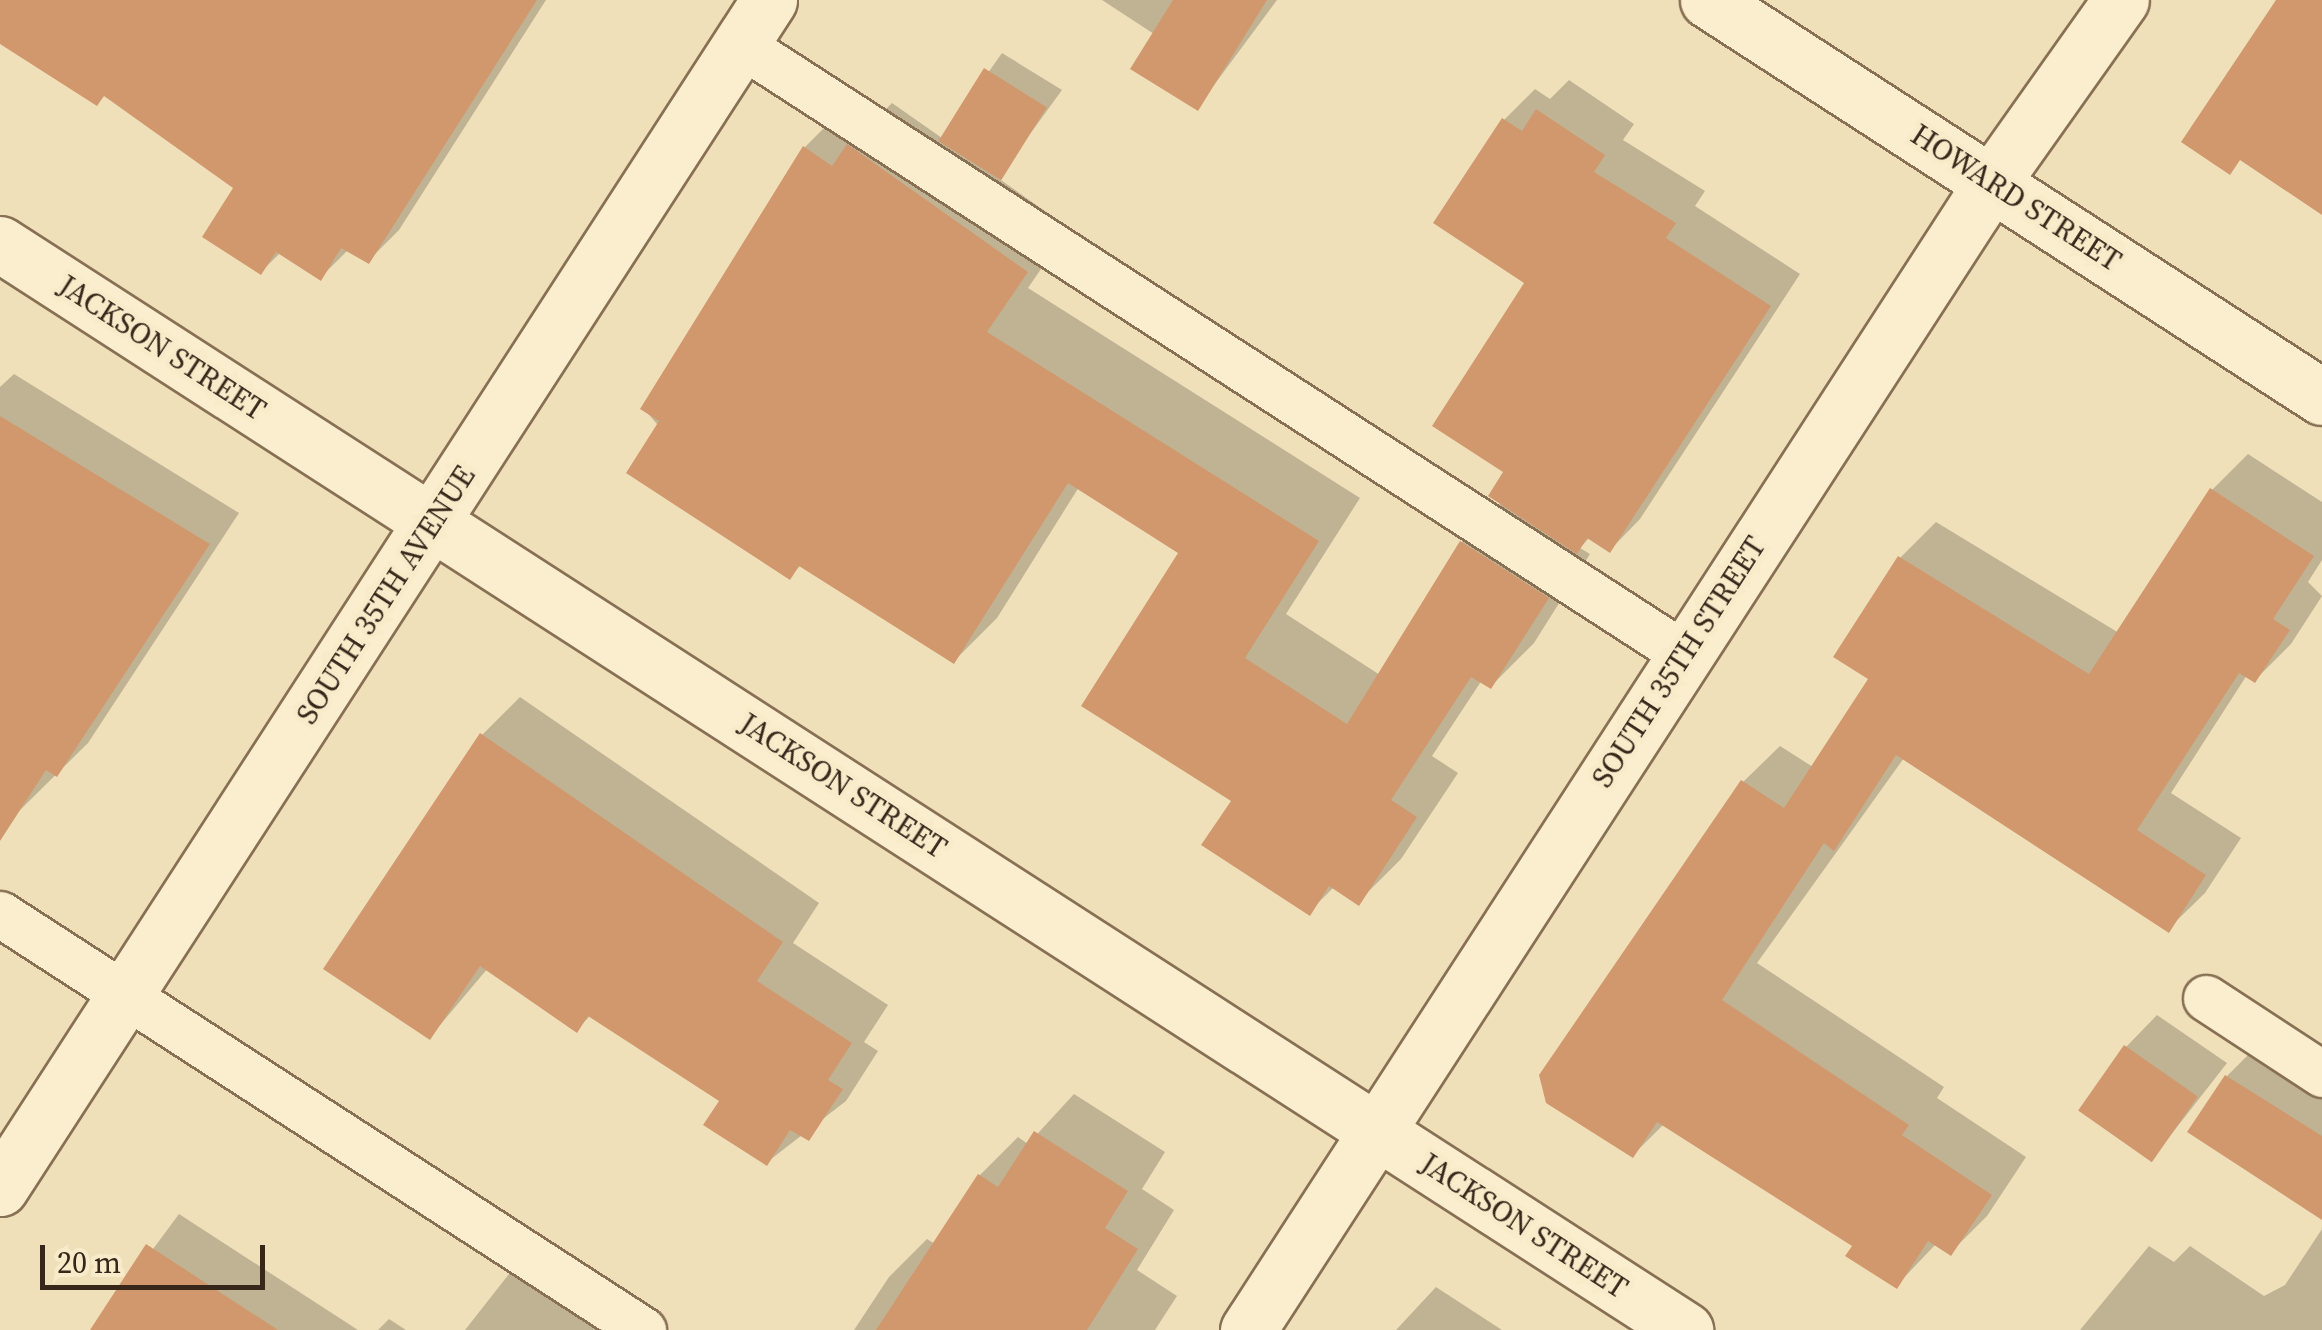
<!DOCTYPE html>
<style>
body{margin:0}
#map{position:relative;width:2322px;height:1330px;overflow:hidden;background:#f0e0ba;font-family:"Source Serif 4",serif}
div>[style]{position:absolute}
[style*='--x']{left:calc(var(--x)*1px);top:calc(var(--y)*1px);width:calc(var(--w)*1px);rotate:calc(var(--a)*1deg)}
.shadow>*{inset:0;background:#0003}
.building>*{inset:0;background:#d1986e;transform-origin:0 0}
.roads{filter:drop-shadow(2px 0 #887054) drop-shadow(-2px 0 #887054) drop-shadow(0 2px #887054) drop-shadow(0 -2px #887054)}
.service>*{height:45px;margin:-22.5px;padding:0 22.5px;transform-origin:22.5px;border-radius:22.5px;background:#fbeece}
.minor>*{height:55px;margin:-27.5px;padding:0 27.5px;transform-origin:27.5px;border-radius:27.5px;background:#fbeece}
span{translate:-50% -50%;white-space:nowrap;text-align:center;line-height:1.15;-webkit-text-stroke:9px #f7ebca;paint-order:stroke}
.street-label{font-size:30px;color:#36271a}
.scale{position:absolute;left:40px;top:1245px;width:225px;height:45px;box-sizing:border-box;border:5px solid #36271a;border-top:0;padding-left:12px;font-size:30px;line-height:35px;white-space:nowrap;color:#36271a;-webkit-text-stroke:8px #f7ebca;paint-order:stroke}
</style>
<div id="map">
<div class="shadow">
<div style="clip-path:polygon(10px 0,546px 0,399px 230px,368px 261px,349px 249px,320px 278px,281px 252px,261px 272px,236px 188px,105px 94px,0 41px)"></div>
<div style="clip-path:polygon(1102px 0,1277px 0,1197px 108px,1154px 34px)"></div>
<div style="clip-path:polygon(1002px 53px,1062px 90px,998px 178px,1069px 228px,1028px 288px,1360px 498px,1286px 614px,1380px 675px,1462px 542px,1502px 502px,1528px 283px,1504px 120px,1535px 89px,1550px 99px,1569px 80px,1634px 124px,1623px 140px,1705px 191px,1695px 206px,1800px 274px,1640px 519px,1610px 550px,1590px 537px,1580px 548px,1590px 554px,1534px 643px,1491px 686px,1482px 680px,1432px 756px,1458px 773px,1401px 859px,1358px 902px,1334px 887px,1309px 912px,1235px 800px,1182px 552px,1079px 487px,997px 618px,954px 661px,802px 564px,790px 576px,643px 408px,805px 147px,848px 104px,873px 122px,892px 103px,942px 138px)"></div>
<div style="clip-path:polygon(14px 374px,239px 513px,88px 743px,14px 816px,0 807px,0 387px)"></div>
<div style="clip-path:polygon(2248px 454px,2322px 502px,2322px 560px,2308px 582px,2322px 596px,2291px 644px,2255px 680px,2247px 675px,2171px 793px,2241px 838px,2205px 893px,2168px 929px,1904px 758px,1757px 963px,1944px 1087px,1937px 1098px,2026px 1157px,1987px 1216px,1950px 1253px,1936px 1244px,1896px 1286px,1856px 1245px,1664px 1124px,1633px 1155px,1743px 782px,1780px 746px,1813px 767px,1871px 678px,1900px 558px,1936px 522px,2119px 633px,2212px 490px)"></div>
<div style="clip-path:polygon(520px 697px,819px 903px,793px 943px,888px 1005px,864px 1042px,878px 1051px,846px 1101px,766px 1163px,722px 1100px,591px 1015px,577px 1029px,488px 968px,430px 1037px,482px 735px)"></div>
<div style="clip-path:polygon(2157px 1015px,2227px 1063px,2152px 1159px,2126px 1047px)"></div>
<div style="clip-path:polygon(2269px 1034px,2322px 1068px,2322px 1217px,2227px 1076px)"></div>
<div style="clip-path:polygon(1074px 1094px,1165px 1152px,1142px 1189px,1174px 1210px,1137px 1270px,1177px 1296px,1155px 1330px,854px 1330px,889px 1277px,927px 1239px,935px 1244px,980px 1175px,1018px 1137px,1028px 1144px)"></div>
<div style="clip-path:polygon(179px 1214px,358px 1330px,93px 1330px)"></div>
<div style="clip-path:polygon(2322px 1229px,2322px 1330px,2080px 1330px,2149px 1246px,2174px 1262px,2190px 1246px,2264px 1296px,2285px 1285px)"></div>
<div style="clip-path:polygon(528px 1250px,651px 1330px,465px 1330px)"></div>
<div style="clip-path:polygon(1436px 1287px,1502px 1330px,1396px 1330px)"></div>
<div style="clip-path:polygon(389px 1319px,406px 1330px,378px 1330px)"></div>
</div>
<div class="building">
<div style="clip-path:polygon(0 0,537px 0,369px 264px,341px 248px,321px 281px,276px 252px,261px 275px,202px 237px,233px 188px,104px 96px,97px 106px,0 44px)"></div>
<div style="clip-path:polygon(1173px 0,1267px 0,1198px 111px,1130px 69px)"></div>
<div style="clip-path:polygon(2276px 0,2322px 0,2322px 215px,2240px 160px,2230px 175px,2181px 142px)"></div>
<div style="left:984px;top:68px;width:74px;height:86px;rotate:32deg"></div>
<div style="clip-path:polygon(1536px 109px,1605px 155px,1594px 172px,1676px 223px,1666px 238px,1771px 306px,1610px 553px,1587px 538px,1577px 554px,1488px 496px,1503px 472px,1432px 426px,1524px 283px,1433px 223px,1502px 118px,1522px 131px)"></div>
<div style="clip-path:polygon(847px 144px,1028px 272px,987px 332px,1319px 541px,1245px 658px,1347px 724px,1460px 541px,1549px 598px,1491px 689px,1471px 677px,1391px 800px,1417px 817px,1359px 906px,1329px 886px,1310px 916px,1201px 845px,1231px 801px,1081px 706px,1178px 553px,1068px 483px,954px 664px,799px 566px,790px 580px,626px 473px,659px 421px,640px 409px,803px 146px,832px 166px)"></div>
<div style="clip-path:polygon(0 416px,210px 544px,57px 777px,46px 770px,0 841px)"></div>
<div style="clip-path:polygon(2210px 488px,2314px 556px,2273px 619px,2290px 630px,2255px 683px,2239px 673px,2137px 830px,2206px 875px,2169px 933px,1896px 755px,1834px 851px,1824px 843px,1722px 1000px,1909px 1125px,1902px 1135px,1992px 1195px,1951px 1256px,1928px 1241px,1897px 1289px,1845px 1256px,1852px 1246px,1657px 1122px,1633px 1158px,1546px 1103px,1539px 1075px,1741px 780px,1784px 808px,1868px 679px,1833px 657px,1898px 556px,2089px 674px)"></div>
<div style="clip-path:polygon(480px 733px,783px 942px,757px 981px,852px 1043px,828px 1080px,843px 1089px,809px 1141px,790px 1130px,767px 1166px,703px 1125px,719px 1101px,588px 1016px,577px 1033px,480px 966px,430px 1040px,323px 969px)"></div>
<div style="left:2124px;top:1045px;width:90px;height:80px;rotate:35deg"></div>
<div style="clip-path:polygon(2225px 1075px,2322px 1136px,2322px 1220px,2187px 1132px)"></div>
<div style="clip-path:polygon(1034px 1131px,1128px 1191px,1105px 1228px,1138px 1249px,1087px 1330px,876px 1330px,978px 1174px,998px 1187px)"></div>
<div style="clip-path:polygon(146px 1244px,278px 1330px,90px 1330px)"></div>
</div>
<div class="roads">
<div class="service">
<div style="--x:740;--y:44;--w:1124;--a:32.87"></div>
<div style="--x:0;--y:914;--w:766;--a:32.9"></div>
<div style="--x:2206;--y:998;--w:139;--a:33.2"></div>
</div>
<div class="minor">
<div style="--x:1708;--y:0;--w:731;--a:32.89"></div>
<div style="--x:0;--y:244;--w:2005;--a:32.8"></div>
<div style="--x:0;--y:1188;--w:1415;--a:-57.08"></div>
<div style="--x:1248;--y:1330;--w:1368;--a:-57.05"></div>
<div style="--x:1992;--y:182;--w:223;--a:-54.7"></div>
</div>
</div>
<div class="street-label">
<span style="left:2016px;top:198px;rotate:33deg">HOWARD STREET</span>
<span style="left:162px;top:348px;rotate:33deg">JACKSON STREET</span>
<span style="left:386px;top:595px;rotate:-57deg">SOUTH 35TH AVENUE</span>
<span style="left:1679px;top:662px;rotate:-57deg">SOUTH 35TH STREET</span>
<span style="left:843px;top:786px;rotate:33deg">JACKSON STREET</span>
<span style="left:1524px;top:1226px;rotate:33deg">JACKSON STREET</span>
</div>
<div class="scale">20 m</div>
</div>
